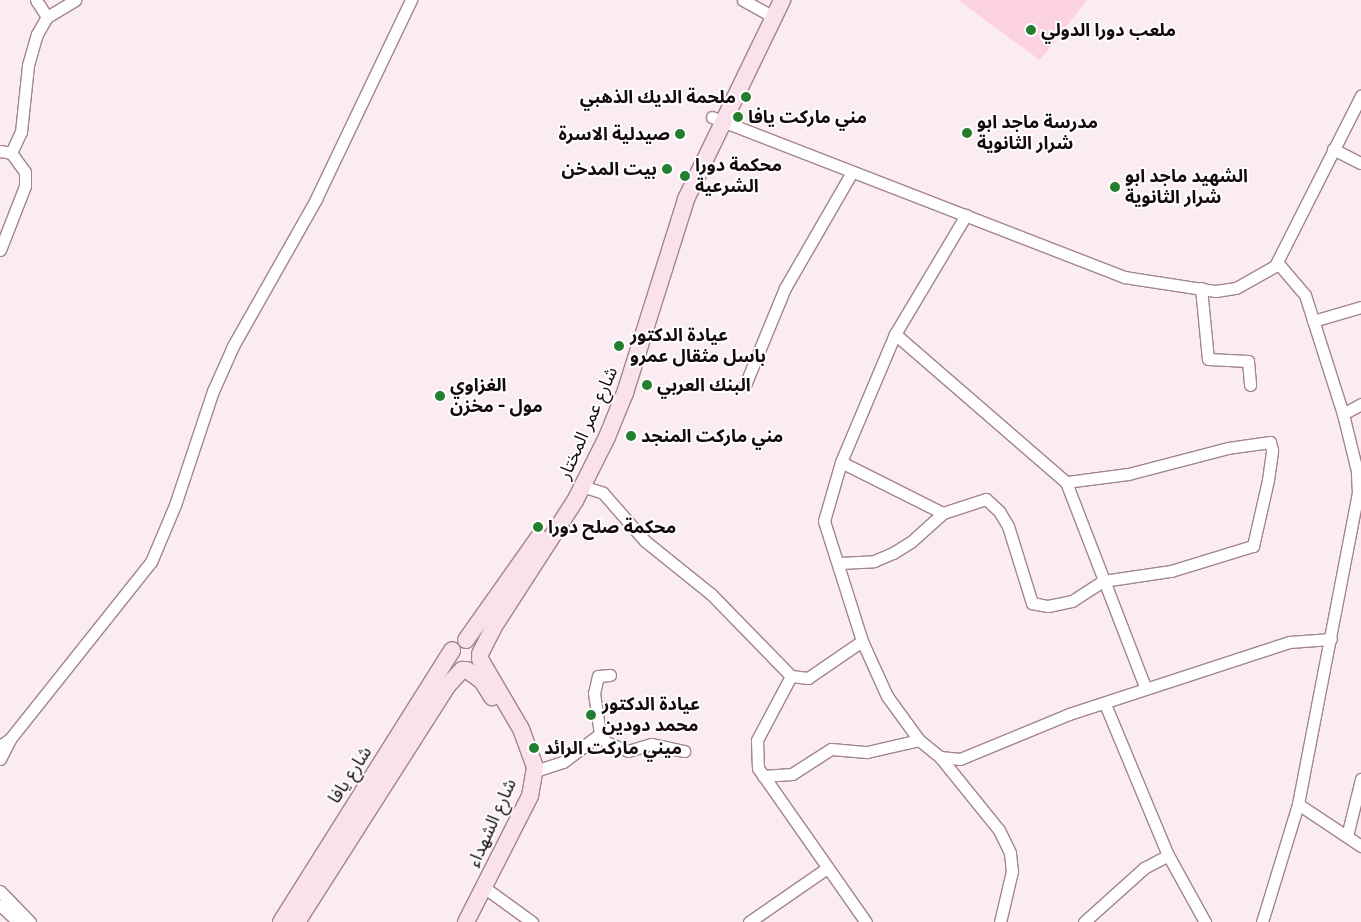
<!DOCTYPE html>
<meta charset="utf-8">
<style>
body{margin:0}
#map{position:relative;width:1361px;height:922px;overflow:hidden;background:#faecf1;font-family:"Fira Sans","Noto Sans Arabic",sans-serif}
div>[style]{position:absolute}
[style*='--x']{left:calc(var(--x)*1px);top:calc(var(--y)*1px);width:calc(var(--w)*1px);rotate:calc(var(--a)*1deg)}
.green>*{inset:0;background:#fcd1e0}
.roads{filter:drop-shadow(1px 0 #a3848f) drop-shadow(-1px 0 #a3848f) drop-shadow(0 1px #a3848f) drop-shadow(0 -1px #a3848f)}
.street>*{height:11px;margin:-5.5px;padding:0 5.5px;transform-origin:5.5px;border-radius:5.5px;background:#fff}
.secondary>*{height:16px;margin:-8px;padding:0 8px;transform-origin:8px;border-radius:8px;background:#f9e2eb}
.dots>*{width:14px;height:14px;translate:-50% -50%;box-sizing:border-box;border:2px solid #fefefe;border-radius:50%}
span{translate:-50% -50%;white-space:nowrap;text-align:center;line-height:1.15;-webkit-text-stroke:4px #fefefe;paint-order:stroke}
.poi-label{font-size:18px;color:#14090d;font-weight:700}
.left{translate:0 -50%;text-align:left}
.right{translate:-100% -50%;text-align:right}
.street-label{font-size:18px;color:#14090d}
</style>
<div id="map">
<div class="green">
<div style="clip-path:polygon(958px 0,1087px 0,1040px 60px)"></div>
</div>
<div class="roads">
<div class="street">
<div style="--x:36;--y:0;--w:20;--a:57"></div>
<div style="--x:743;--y:0;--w:35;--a:29"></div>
<div style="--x:712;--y:117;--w:442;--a:21.2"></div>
<div style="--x:1124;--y:277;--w:93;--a:8.7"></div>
<div style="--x:1216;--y:291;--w:20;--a:-9"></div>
<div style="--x:1236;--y:288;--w:45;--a:-29.4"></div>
<div style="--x:1275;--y:266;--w:191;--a:-63.2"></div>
<div style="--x:1333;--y:149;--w:31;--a:27"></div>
<div style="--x:0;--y:151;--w:11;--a:10"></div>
<div style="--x:11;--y:153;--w:23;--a:-65"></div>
<div style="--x:21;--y:132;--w:67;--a:-84"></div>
<div style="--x:28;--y:65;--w:32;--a:-74"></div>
<div style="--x:37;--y:34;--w:20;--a:-60"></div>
<div style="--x:47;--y:17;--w:33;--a:-31"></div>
<div style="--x:966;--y:215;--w:139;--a:120.8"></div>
<div style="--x:895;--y:334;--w:226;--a:40.9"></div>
<div style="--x:1066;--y:482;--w:220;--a:68.9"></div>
<div style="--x:0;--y:250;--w:69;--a:-68.7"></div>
<div style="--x:25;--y:186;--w:14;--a:-90"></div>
<div style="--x:25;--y:172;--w:24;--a:-126"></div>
<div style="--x:1201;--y:288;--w:71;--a:84.4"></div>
<div style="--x:1208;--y:359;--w:40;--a:2.9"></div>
<div style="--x:1248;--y:361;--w:24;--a:85"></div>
<div style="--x:1313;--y:321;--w:50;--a:-16.3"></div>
<div style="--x:895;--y:334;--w:139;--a:112.9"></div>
<div style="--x:841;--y:462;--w:61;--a:106.1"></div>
<div style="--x:824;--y:521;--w:126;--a:72.4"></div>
<div style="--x:862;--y:641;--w:60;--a:65.6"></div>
<div style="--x:887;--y:696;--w:54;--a:54"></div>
<div style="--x:919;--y:740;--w:27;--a:39"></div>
<div style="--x:940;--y:757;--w:20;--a:6"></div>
<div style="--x:960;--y:759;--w:118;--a:-22.4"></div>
<div style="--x:1069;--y:714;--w:231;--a:-18.1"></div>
<div style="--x:1289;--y:642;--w:42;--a:-4.1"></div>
<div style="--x:745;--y:385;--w:105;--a:-67.6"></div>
<div style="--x:785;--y:288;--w:134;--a:-60"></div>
<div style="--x:1343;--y:414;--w:21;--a:-29"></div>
<div style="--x:841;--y:462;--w:114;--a:26.6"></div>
<div style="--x:582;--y:486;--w:22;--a:18"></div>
<div style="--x:603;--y:493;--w:64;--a:48.8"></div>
<div style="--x:645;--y:541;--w:85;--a:38.8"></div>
<div style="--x:711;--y:594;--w:115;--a:45.7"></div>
<div style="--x:791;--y:676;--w:17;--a:7"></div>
<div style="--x:808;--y:678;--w:65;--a:-34.4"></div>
<div style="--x:840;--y:563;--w:34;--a:-3"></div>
<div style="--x:874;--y:561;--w:21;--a:-23"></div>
<div style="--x:893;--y:553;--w:22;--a:-32"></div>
<div style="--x:912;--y:541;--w:42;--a:-42.1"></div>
<div style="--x:943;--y:513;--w:45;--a:-18"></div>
<div style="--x:986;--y:499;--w:18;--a:43"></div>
<div style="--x:999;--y:511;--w:17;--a:59"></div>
<div style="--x:1008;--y:526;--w:81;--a:72.7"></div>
<div style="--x:1032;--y:603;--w:16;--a:11"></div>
<div style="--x:1048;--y:606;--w:25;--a:-12"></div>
<div style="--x:1072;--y:601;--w:37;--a:-33"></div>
<div style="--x:1103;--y:581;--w:69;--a:-8.4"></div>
<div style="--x:1171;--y:571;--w:86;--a:-17"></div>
<div style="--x:1253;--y:546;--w:68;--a:-77.2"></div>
<div style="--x:1268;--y:480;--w:30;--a:-82"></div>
<div style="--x:1272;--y:450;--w:8;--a:-104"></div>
<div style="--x:1270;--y:442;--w:42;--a:171.9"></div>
<div style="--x:1228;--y:448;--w:103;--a:165.4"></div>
<div style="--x:1128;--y:474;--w:63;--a:172.6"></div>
<div style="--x:610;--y:675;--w:12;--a:175"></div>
<div style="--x:598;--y:676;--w:17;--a:103"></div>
<div style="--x:594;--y:693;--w:41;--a:81.7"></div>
<div style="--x:600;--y:734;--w:10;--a:53"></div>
<div style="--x:606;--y:742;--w:24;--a:22"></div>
<div style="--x:628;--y:751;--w:24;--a:-17"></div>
<div style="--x:651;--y:744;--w:34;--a:12"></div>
<div style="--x:791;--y:676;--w:72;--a:118"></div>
<div style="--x:757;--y:740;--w:28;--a:88"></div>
<div style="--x:758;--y:768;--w:188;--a:55"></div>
<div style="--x:1105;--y:704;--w:164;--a:67.4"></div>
<div style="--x:1168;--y:855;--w:77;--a:61.1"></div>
<div style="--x:0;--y:746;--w:12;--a:-35"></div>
<div style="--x:10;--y:739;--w:226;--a:-51.5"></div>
<div style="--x:151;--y:562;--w:62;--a:-67.2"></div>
<div style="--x:175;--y:505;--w:120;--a:-71.6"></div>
<div style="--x:213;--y:391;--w:49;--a:-66"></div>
<div style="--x:233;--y:346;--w:169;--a:-60.5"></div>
<div style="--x:316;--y:199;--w:221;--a:-64.5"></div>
<div style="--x:940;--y:757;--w:94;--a:51.1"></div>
<div style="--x:999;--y:830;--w:25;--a:64"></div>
<div style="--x:1010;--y:853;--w:18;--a:84"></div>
<div style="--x:1012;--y:871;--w:52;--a:103.2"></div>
<div style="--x:0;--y:759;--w:22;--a:-63"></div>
<div style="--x:535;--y:771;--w:29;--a:-18"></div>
<div style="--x:563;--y:762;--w:46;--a:-37.1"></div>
<div style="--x:763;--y:776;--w:29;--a:-4"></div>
<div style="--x:792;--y:774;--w:46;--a:-32.7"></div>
<div style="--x:831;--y:749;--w:36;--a:5"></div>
<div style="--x:867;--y:752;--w:53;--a:-13"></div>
<div style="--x:1298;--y:804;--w:76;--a:33.7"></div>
<div style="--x:1347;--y:836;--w:59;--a:-76.2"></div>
<div style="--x:485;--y:888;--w:58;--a:35.9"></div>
<div style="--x:0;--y:891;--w:43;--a:45.9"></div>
<div style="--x:0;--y:905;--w:25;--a:43"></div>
<div style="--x:749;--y:922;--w:95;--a:-34.7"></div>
<div style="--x:1084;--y:922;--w:81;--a:-42"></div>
<div style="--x:1144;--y:868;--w:27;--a:-28"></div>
<div style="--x:1262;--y:922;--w:123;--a:-73"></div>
<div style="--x:1298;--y:804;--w:317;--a:-79.1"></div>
<div style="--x:1358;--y:493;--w:22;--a:-93"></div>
<div style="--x:1357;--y:471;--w:59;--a:-103.8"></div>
<div style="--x:1343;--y:414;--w:125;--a:-107.7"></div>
<div style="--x:1305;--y:295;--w:43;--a:-130.3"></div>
</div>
<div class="secondary">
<div style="--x:466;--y:640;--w:126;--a:-54.7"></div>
<div style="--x:480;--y:654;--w:29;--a:-63"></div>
<div style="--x:493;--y:628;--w:151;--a:-57.2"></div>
<div style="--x:575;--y:501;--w:72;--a:-63.4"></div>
<div style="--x:607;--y:437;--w:48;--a:-67.8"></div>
<div style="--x:625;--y:393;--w:203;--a:-72.5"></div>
<div style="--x:686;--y:199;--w:221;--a:-64.2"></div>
<div style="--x:467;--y:670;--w:19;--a:36"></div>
<div style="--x:482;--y:681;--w:19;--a:58"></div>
<div style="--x:281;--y:922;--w:321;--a:-57.8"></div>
<div style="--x:297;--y:922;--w:281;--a:-57.5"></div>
<div style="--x:448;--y:685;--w:21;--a:-47"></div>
<div style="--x:466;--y:922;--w:141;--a:-63.1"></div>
<div style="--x:530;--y:796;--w:29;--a:-80"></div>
<div style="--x:535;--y:767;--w:40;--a:-110.2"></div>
<div style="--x:521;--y:729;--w:81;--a:-120.4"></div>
</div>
</div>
<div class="dots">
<div style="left:1031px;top:30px;background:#237e2e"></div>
<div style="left:746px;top:97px;background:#237e2e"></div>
<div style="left:738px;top:117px;background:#237e2e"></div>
<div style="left:967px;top:133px;background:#237e2e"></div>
<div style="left:680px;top:134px;background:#237e2e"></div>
<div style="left:667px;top:169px;background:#237e2e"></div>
<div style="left:685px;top:176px;background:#237e2e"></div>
<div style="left:1115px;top:187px;background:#237e2e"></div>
<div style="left:619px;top:346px;background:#237e2e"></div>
<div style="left:647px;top:385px;background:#237e2e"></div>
<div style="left:440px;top:396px;background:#237e2e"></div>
<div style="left:631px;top:436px;background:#237e2e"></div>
<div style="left:538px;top:527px;background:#237e2e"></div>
<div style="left:591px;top:715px;background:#237e2e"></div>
<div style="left:534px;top:748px;background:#237e2e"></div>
</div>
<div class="poi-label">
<span class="left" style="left:1041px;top:30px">ملعب دورا الدولي</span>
<span class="right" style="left:736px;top:97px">ملحمة الديك الذهبي</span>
<span class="left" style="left:748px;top:117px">مني ماركت يافا</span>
<span class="left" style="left:977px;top:133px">مدرسة ماجد ابو<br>شرار الثانوية</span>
<span class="right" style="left:670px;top:134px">صيدلية الاسرة</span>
<span class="left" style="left:695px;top:176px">محكمة دورا<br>الشرعية</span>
<span class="right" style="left:657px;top:169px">بيت المدخن</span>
<span class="left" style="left:1125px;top:187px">الشهيد ماجد ابو<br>شرار الثانوية</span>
<span class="left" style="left:630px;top:346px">عيادة الدكتور<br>باسل مثقال عمرو</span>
<span class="left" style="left:657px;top:385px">البنك العربي</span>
<span class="left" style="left:450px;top:396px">الغزاوي<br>مول - مخزن</span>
<span class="left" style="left:641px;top:436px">مني ماركت المنجد</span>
<span class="left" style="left:548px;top:527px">محكمة صلح دورا</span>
<span class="left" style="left:602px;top:715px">عيادة الدكتور<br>محمد دودين</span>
<span class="left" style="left:544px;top:748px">ميني ماركت الرائد</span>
</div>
<div class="street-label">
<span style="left:588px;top:423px;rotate:-66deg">شارع عمر المختار</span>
<span style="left:350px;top:775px;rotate:-57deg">شارع يافا</span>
<span style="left:492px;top:823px;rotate:-66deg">شارع الشهداء</span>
</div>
</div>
